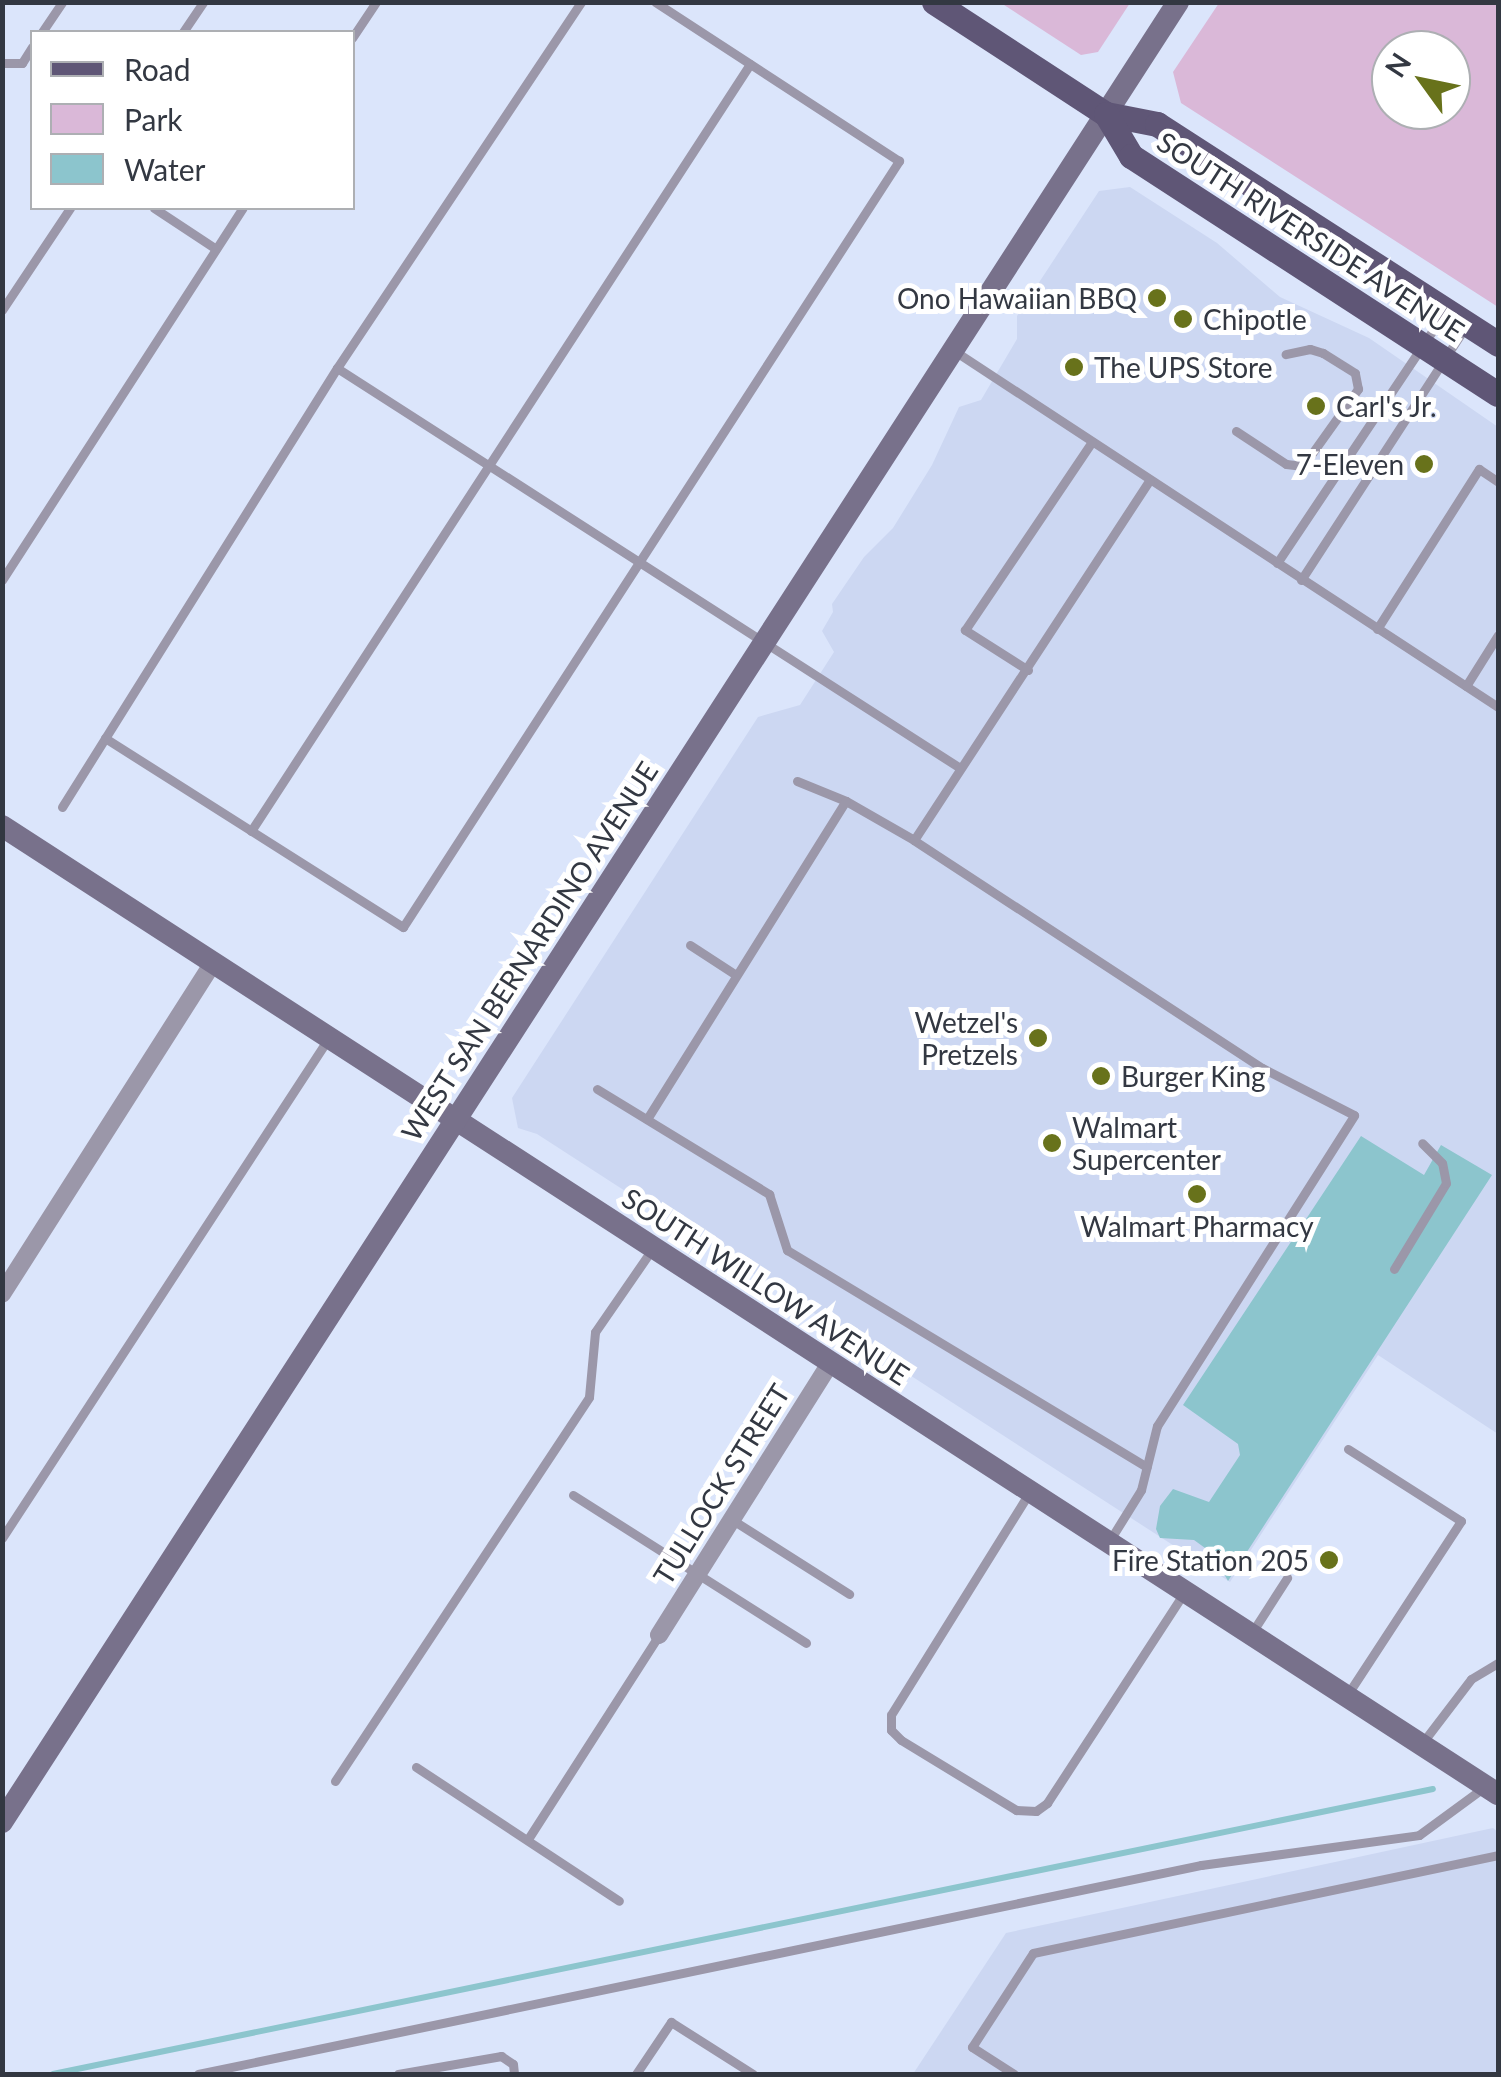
<!DOCTYPE html>
<style>
body{margin:0}
#map{position:relative;width:1501px;height:2077px;overflow:hidden;background:#dbe5fb;font-family:Lato,sans-serif}
div>[style]{position:absolute}
[style*='--x']{left:calc(var(--x)*1px);top:calc(var(--y)*1px);width:calc(var(--w)*1px);rotate:calc(var(--a)*1deg)}
.built>*{inset:0;background:#ccd7f2}
.green>*{inset:0;background:#dab8d8}
.water>*{inset:0;background:#8cc5cd}
.stream>*{height:6px;margin:-3px;padding:0 3px;transform-origin:3px;border-radius:3px;background:#8cc5cd}
.lane>*{height:9px;margin:-4.5px;padding:0 4.5px;transform-origin:4.5px;border-radius:4.5px;background:#9b97a9}
.street>*{height:18px;margin:-9px;padding:0 9px;transform-origin:9px;border-radius:9px;background:#9b97a9}
.secondary>*{height:22px;margin:-11px;padding:0 11px;transform-origin:11px;border-radius:11px;background:#78718b}
.primary>*{height:25px;margin:-12.5px;padding:0 12.5px;transform-origin:12.5px;border-radius:12.5px;background:#5f5676}
.dots>*{width:28px;height:28px;translate:-50% -50%;box-sizing:border-box;border:5px solid #fff;border-radius:50%}
span{translate:-50% -50%;white-space:nowrap;text-align:center;line-height:1.15;-webkit-text-stroke:10px #fff;paint-order:stroke}
.street-label{font-size:28px;color:#333842}
.poi-label{font-size:28px;color:#333842}
.right{translate:-100% -50%;text-align:right}
.left{translate:0 -50%;text-align:left}
.frame{position:absolute;inset:0;border:5px solid #333842;pointer-events:none}
.legend{position:absolute;left:30px;top:30px;width:325px;height:180px;box-sizing:border-box;background:#fff;border:2px solid #adafb3;margin:0;padding:12px 18px;list-style:none;font-size:30px;color:#333842}
.legend li{display:flex;align-items:center;gap:20px;height:50px}
.legend b{width:50px;border:2px solid #adafb3}
.north{position:absolute;left:1371px;top:30px;width:100px;height:100px;box-sizing:border-box;background:#fff;border:2px solid #adafb3;border-radius:50%;rotate:303deg;font-size:28px;font-weight:700;line-height:40px;text-align:center;color:#333842}
.north::after{content:'';display:block;margin:auto;width:35px;height:45px;background:#68721b;clip-path:polygon(50% 0,100% 100%,50% 72%,0 100%)}
</style>
<div id="map">
<div class="built">
<div style="clip-path:polygon(1130px 187px,1217px 243px,1280px 297px,1369px 338px,1498px 427px,1498px 1434px,1378px 1355px,1230px 1582px,537px 1134px,518px 1128px,512px 1098px,758px 717px,800px 705px,834px 652px,822px 631px,833px 612px,832px 604px,864px 557px,893px 528px,932px 465px,959px 407px,981px 400px,1017px 339px,1017px 316px,1099px 191px)"></div>
<div style="clip-path:polygon(1493px 1828px,1498px 1832px,1498px 2074px,913px 2074px,1006px 1933px)"></div>
</div>
<div class="green">
<div style="clip-path:polygon(1001px 3px,1130px 3px,1098px 52px,1081px 55px)"></div>
<div style="clip-path:polygon(evenodd,1219px 3px,1498px 3px,1498px 307px,1181px 103px,1173px 72px,1219px 3px,1391px 50px,1451px 50px,1451px 110px,1391px 110px,1391px 50px)"></div>
</div>
<div class="water">
<div style="clip-path:polygon(1361px 1136px,1424px 1175px,1441px 1145px,1492px 1175px,1228px 1581px,1212px 1553px,1194px 1540px,1160px 1538px,1156px 1529px,1160px 1506px,1173px 1489px,1209px 1502px,1240px 1455px,1238px 1444px,1183px 1405px)"></div>
</div>
<div class="stream">
<div style="--x:53;--y:2074;--w:1409;--a:-11.67"></div>
</div>
<div class="lane">
<div style="--x:42;--y:32;--w:36;--a:-56"></div>
<div style="--x:183;--y:32;--w:36;--a:-56"></div>
<div style="--x:352;--y:38;--w:43;--a:-56.3"></div>
<div style="--x:2;--y:63;--w:20;--a:0"></div>
<div style="--x:22;--y:63;--w:19;--a:-58"></div>
<div style="--x:154;--y:208;--w:74;--a:33.5"></div>
<div style="--x:2;--y:310;--w:123;--a:-56.3"></div>
<div style="--x:953;--y:350;--w:652;--a:33.23"></div>
<div style="--x:337;--y:368;--w:440;--a:-56.3"></div>
<div style="--x:1236;--y:431;--w:60;--a:33.4"></div>
<div style="--x:1286;--y:464;--w:17;--a:7"></div>
<div style="--x:1303;--y:466;--w:95;--a:-54.5"></div>
<div style="--x:1358;--y:389;--w:16;--a:-101"></div>
<div style="--x:1355;--y:373;--w:38;--a:-148"></div>
<div style="--x:1323;--y:353;--w:14;--a:-163"></div>
<div style="--x:1310;--y:349;--w:25;--a:168"></div>
<div style="--x:1277;--y:563;--w:302;--a:-56.2"></div>
<div style="--x:2;--y:580;--w:443;--a:-57.1"></div>
<div style="--x:1301;--y:580;--w:303;--a:-57"></div>
<div style="--x:1377;--y:629;--w:190;--a:-57.5"></div>
<div style="--x:1479;--y:469;--w:23;--a:34"></div>
<div style="--x:1028;--y:670;--w:75;--a:-147.6"></div>
<div style="--x:965;--y:630;--w:227;--a:-56"></div>
<div style="--x:1466;--y:686;--w:60;--a:-57.9"></div>
<div style="--x:105;--y:738;--w:353;--a:32.4"></div>
<div style="--x:403;--y:927;--w:913;--a:-57.08"></div>
<div style="--x:899;--y:161;--w:291;--a:-146.9"></div>
<div style="--x:797;--y:781;--w:53;--a:22.2"></div>
<div style="--x:846;--y:801;--w:78;--a:29.8"></div>
<div style="--x:62;--y:807;--w:518;--a:-57.94"></div>
<div style="--x:337;--y:368;--w:740;--a:32.7"></div>
<div style="--x:251;--y:831;--w:915;--a:-56.95"></div>
<div style="--x:690;--y:945;--w:55;--a:33.1"></div>
<div style="--x:597;--y:1089;--w:202;--a:31.4"></div>
<div style="--x:769;--y:1194;--w:59;--a:72.2"></div>
<div style="--x:787;--y:1250;--w:420;--a:31.1"></div>
<div style="--x:647;--y:1119;--w:375;--a:-58"></div>
<div style="--x:1394;--y:1269;--w:100;--a:-58.8"></div>
<div style="--x:1446;--y:1183;--w:20;--a:-101"></div>
<div style="--x:1442;--y:1163;--w:28;--a:-135"></div>
<div style="--x:1348;--y:1449;--w:134;--a:32.5"></div>
<div style="--x:1461;--y:1521;--w:207;--a:123.2"></div>
<div style="--x:1029;--y:1493;--w:261;--a:121.9"></div>
<div style="--x:891;--y:1715;--w:15;--a:90"></div>
<div style="--x:891;--y:1730;--w:14;--a:45"></div>
<div style="--x:901;--y:1740;--w:135;--a:31.3"></div>
<div style="--x:1016;--y:1810;--w:20;--a:3"></div>
<div style="--x:1036;--y:1811;--w:14;--a:-36"></div>
<div style="--x:1047;--y:1803;--w:249;--a:-56.9"></div>
<div style="--x:573;--y:1495;--w:276;--a:32.4"></div>
<div style="--x:731;--y:1519;--w:140;--a:32.4"></div>
<div style="--x:2;--y:1538;--w:596;--a:-56.84"></div>
<div style="--x:1110;--y:1540;--w:59;--a:-58.2"></div>
<div style="--x:1141;--y:1490;--w:66;--a:-76"></div>
<div style="--x:1157;--y:1426;--w:368;--a:-57.6"></div>
<div style="--x:1354;--y:1115;--w:103;--a:-152.9"></div>
<div style="--x:1262;--y:1068;--w:416;--a:-146.8"></div>
<div style="--x:914;--y:840;--w:430;--a:-56.8"></div>
<div style="--x:1251;--y:1634;--w:67;--a:-57.3"></div>
<div style="--x:1423;--y:1742;--w:79;--a:-52.7"></div>
<div style="--x:1471;--y:1679;--w:31;--a:-31"></div>
<div style="--x:416;--y:1767;--w:243;--a:33.4"></div>
<div style="--x:335;--y:1781;--w:460;--a:-56.5"></div>
<div style="--x:589;--y:1397;--w:65;--a:-84.7"></div>
<div style="--x:595;--y:1332;--w:102;--a:-55.4"></div>
<div style="--x:528;--y:1839;--w:242;--a:-57.3"></div>
<div style="--x:198;--y:2074;--w:1025;--a:-11.77"></div>
<div style="--x:1201;--y:1865;--w:220;--a:-7.8"></div>
<div style="--x:1419;--y:1835;--w:83;--a:-36.2"></div>
<div style="--x:398;--y:2074;--w:105;--a:-9.9"></div>
<div style="--x:501;--y:2056;--w:14;--a:34"></div>
<div style="--x:513;--y:2064;--w:10;--a:84"></div>
<div style="--x:636;--y:2074;--w:63;--a:-56.1"></div>
<div style="--x:671;--y:2022;--w:97;--a:32.4"></div>
<div style="--x:1014;--y:2074;--w:50;--a:-147.3"></div>
<div style="--x:972;--y:2047;--w:112;--a:-57"></div>
<div style="--x:1033;--y:1953;--w:475;--a:-11.9"></div>
</div>
<div class="street">
<div style="--x:2;--y:1294;--w:391;--a:-57.5"></div>
<div style="--x:659;--y:1635;--w:321;--a:-57.8"></div>
</div>
<div class="secondary">
<div style="--x:2;--y:826;--w:1782;--a:32.91"></div>
<div style="--x:2;--y:1822;--w:2167;--a:-57.13"></div>
</div>
<div class="primary">
<div style="--x:934;--y:2;--w:205;--a:33.1"></div>
<div style="--x:1106;--y:114;--w:52;--a:11.1"></div>
<div style="--x:1157;--y:124;--w:406;--a:32.8"></div>
<div style="--x:1106;--y:114;--w:49;--a:59.2"></div>
<div style="--x:1131;--y:156;--w:437;--a:33"></div>
</div>
<div class="dots">
<div style="left:1157px;top:298px;background:#68721b"></div>
<div style="left:1183px;top:319px;background:#68721b"></div>
<div style="left:1074px;top:367px;background:#68721b"></div>
<div style="left:1316px;top:406px;background:#68721b"></div>
<div style="left:1424px;top:464px;background:#68721b"></div>
<div style="left:1038px;top:1038px;background:#68721b"></div>
<div style="left:1101px;top:1076px;background:#68721b"></div>
<div style="left:1052px;top:1143px;background:#68721b"></div>
<div style="left:1197px;top:1194px;background:#68721b"></div>
<div style="left:1329px;top:1560px;background:#68721b"></div>
</div>
<div class="street-label">
<span style="left:1311px;top:236px;rotate:33deg">SOUTH RIVERSIDE AVENUE</span>
<span style="left:529px;top:951px;rotate:-57deg">WEST SAN BERNARDINO AVENUE</span>
<span style="left:766px;top:1286px;rotate:33deg">SOUTH WILLOW AVENUE</span>
<span style="left:721px;top:1484px;rotate:-58deg">TULLOCK STREET</span>
</div>
<div class="poi-label">
<span class="right" style="left:1137px;top:298px">Ono Hawaiian BBQ</span>
<span class="left" style="left:1203px;top:319px">Chipotle</span>
<span class="left" style="left:1094px;top:367px">The UPS Store</span>
<span class="left" style="left:1336px;top:406px">Carl's Jr.</span>
<span class="right" style="left:1404px;top:464px">7-Eleven</span>
<span class="right" style="left:1018px;top:1038px">Wetzel's<br>Pretzels</span>
<span class="left" style="left:1121px;top:1076px">Burger King</span>
<span class="left" style="left:1072px;top:1143px">Walmart<br>Supercenter</span>
<span style="left:1197px;top:1226px">Walmart Pharmacy</span>
<span class="right" style="left:1309px;top:1560px">Fire Station 205</span>
</div>
<div class="frame"></div>
<ul class="legend">
<li><b style="height:12px;background:#5f5676"></b>Road</li>
<li><b style="height:28px;background:#dab8d8"></b>Park</li>
<li><b style="height:28px;background:#8cc5cd"></b>Water</li>
</ul>
<div class="north">N</div>
</div>
